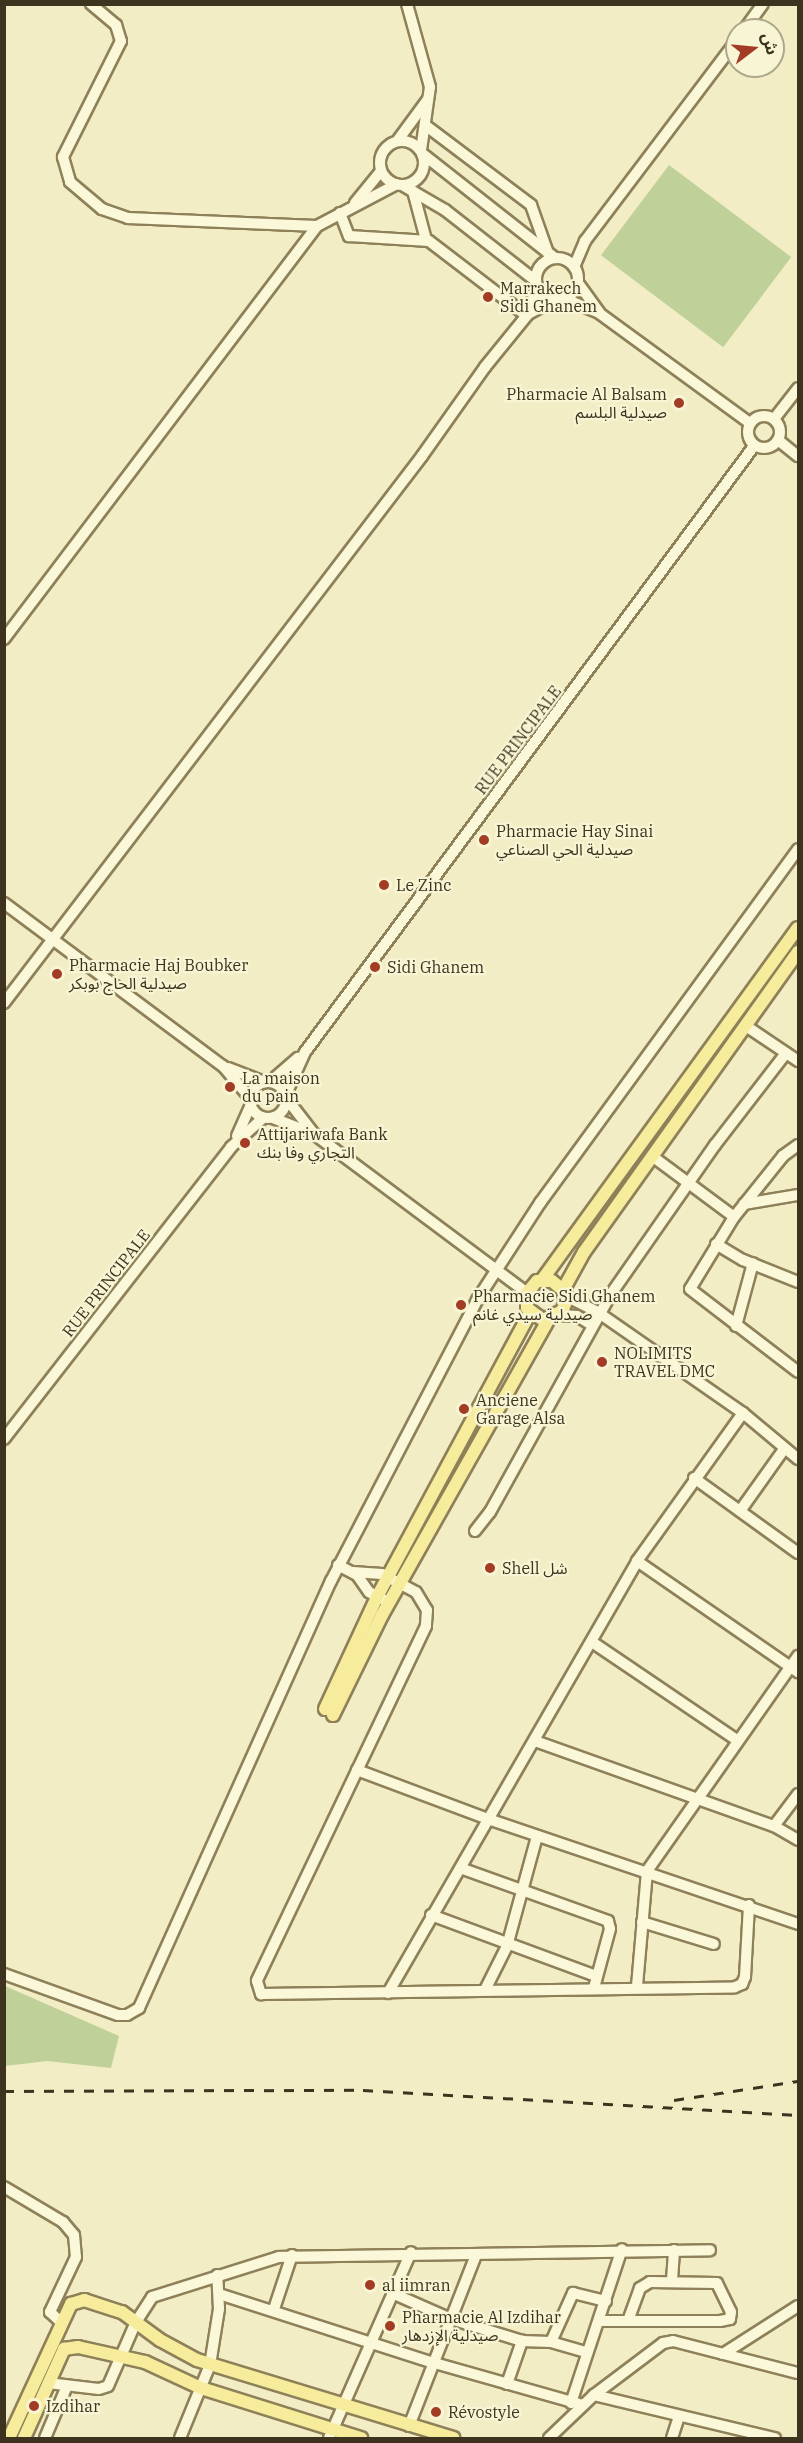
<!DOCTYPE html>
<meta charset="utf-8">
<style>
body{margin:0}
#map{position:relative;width:803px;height:2443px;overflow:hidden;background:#f2edc5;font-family:"IBM Plex Serif","Noto Sans Arabic",serif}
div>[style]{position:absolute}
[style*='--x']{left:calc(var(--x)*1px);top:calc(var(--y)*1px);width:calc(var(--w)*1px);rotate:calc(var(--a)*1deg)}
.green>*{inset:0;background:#bfd198;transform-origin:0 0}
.roads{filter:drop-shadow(2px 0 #8e8059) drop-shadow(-2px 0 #8e8059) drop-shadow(0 2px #8e8059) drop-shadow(0 -2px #8e8059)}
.minor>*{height:10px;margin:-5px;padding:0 5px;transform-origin:5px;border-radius:5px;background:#fbf8d9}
.minor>.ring{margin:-5px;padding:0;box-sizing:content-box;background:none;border:10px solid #fbf8d9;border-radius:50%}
.major>*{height:12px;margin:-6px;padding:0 6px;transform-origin:6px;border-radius:6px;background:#f7ec9b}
.rail>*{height:3px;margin-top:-1.5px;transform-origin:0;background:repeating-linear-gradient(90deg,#3d331e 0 10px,transparent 0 20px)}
.dots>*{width:16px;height:16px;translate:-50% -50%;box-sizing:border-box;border:3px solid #f8f5d5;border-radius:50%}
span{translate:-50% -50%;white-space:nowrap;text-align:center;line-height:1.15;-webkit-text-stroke:4.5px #f8f5d5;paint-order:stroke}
.poi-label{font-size:16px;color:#3d331e}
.left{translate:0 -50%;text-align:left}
.right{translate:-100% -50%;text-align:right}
.street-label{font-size:16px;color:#3d331e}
.frame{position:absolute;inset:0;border:6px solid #3d331e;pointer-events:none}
.north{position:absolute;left:725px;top:18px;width:60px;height:60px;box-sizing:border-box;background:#f8f5d5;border:2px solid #ada78c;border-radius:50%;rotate:74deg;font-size:16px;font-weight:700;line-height:24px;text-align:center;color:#3d331e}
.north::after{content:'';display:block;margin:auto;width:21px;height:27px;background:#a23c24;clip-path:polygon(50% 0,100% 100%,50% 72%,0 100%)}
</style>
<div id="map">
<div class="green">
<div style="left:669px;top:165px;width:153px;height:113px;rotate:37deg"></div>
<div style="clip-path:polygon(5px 1986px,119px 2036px,111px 2068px,47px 2061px,5px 2066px)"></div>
</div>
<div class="roads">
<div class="minor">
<div style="--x:91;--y:4;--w:33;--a:40"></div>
<div style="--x:116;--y:25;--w:17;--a:73"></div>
<div style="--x:121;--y:41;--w:130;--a:116.6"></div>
<div style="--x:63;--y:157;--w:26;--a:74"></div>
<div style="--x:70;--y:182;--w:42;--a:40.2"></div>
<div style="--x:102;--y:209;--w:28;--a:19"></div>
<div style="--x:128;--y:218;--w:189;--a:2.4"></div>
<div style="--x:407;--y:4;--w:86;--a:74.5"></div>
<div style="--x:430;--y:87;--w:64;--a:98.1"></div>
<div style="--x:744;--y:30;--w:32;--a:-54"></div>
<div style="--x:425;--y:125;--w:133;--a:37"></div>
<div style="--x:531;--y:205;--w:51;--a:70.5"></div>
<div style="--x:398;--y:140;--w:51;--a:-53.8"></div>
<div class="ring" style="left:380px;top:141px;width:34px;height:34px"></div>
<div style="--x:424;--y:155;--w:167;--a:38.2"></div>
<div style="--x:402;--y:185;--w:50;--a:30.2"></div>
<div style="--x:445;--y:210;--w:115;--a:38"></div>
<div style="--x:413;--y:191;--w:51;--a:75.1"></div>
<div style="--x:355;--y:203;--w:41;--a:-50.9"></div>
<div style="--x:340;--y:213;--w:25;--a:69"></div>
<div style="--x:349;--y:236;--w:80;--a:3.6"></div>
<div style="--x:429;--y:241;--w:123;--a:37.4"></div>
<div class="ring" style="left:536px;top:258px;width:32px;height:32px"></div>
<div style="--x:574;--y:267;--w:28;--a:-67"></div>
<div style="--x:585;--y:241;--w:252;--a:-52.9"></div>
<div style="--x:578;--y:283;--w:36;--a:54"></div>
<div style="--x:565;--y:299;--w:37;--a:22"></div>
<div style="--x:599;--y:313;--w:187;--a:36.1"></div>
<div style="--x:528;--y:314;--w:28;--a:-72"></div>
<div class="ring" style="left:748px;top:416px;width:22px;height:22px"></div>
<div style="--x:774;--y:419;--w:39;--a:-52"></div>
<div style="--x:778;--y:440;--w:26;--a:39"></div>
<div style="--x:4;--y:639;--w:518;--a:-52.84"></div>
<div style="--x:317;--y:226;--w:90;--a:-27.7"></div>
<div style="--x:4;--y:903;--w:273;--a:36.7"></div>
<div style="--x:223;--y:1066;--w:42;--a:49.8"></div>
<div style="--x:4;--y:1003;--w:688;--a:-52.61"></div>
<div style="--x:422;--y:456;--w:109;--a:-54.7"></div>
<div style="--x:485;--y:367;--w:68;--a:-50.9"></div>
<div style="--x:528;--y:314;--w:30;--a:-28"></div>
<div style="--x:746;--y:1026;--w:63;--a:33.9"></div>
<div style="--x:228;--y:1068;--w:40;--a:21"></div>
<div class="ring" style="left:250px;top:1082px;width:26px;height:26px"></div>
<div style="--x:270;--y:1082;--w:37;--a:-41"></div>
<div style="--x:286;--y:1094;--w:46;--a:-65.7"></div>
<div style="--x:305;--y:1052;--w:754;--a:-53.46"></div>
<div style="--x:287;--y:1099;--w:44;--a:52.4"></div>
<div style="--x:314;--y:1134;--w:266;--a:36.7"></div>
<div style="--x:273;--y:1118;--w:41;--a:21.5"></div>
<div style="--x:237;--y:1136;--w:35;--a:-66"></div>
<div style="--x:798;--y:1145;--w:19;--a:144"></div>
<div style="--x:783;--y:1156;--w:78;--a:128.8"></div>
<div style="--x:734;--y:1217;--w:84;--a:121.4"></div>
<div style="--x:690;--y:1289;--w:136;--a:37.5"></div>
<div style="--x:652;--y:1156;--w:102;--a:36.6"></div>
<div style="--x:744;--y:1204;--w:55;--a:-9.5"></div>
<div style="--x:716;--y:1244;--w:31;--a:31"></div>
<div style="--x:743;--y:1260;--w:59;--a:21.8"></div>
<div style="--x:566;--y:1296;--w:37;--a:27"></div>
<div style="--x:599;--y:1313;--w:175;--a:34.8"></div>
<div style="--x:743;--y:1413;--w:72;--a:39.9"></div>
<div style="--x:559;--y:1315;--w:18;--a:3"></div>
<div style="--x:577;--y:1316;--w:17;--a:31"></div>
<div style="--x:736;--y:1326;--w:65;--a:-74.9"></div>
<div style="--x:4;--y:1439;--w:370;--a:-52.1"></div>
<div style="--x:231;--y:1147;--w:43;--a:-42.2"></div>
<div style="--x:694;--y:1478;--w:128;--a:35.8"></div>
<div style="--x:740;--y:1511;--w:76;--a:-54.6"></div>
<div style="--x:475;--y:1531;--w:24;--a:-52"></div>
<div style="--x:490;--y:1512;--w:249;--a:-61"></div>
<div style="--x:611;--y:1294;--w:182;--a:-55.1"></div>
<div style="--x:715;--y:1145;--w:116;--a:-52.3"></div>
<div style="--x:637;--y:1561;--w:196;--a:34.6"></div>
<div style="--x:338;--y:1565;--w:21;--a:28"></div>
<div style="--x:357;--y:1575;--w:21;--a:55"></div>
<div style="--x:369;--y:1592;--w:18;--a:27"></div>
<div style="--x:353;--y:1572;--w:29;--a:4"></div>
<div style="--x:382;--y:1574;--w:38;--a:28"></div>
<div style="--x:416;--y:1592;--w:21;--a:59"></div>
<div style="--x:427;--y:1610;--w:16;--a:94"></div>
<div style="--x:426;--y:1626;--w:393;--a:115.5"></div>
<div style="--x:257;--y:1981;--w:14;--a:73"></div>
<div style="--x:261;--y:1994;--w:474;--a:-0.8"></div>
<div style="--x:735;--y:1987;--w:8;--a:-23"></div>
<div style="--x:742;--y:1984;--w:8;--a:-67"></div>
<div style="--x:745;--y:1977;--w:72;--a:-86.8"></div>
<div style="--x:592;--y:1642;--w:176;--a:34.1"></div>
<div style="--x:535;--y:1741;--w:254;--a:19.6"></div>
<div style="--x:774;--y:1826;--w:28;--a:30"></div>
<div style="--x:357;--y:1770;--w:143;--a:20.5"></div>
<div style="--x:491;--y:1820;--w:324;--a:18.7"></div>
<div style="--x:774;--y:1826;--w:40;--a:-53"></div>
<div style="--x:463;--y:1869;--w:154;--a:19.7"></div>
<div style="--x:608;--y:1921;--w:8;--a:76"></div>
<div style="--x:610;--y:1929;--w:61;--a:105.2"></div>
<div style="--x:431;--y:1915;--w:176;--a:20.3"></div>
<div style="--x:642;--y:1922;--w:75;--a:17"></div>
<div style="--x:4;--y:1974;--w:121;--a:19.8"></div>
<div style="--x:118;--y:2015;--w:9;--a:0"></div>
<div style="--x:127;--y:2015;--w:14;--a:-30"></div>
<div style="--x:139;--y:2008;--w:468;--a:-65.8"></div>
<div style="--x:331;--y:1581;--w:317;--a:-62.5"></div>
<div style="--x:477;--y:1300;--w:116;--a:-57"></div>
<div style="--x:540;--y:1203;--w:438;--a:-53.9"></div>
<div style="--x:637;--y:1986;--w:115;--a:-85"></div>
<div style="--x:647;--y:1871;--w:263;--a:-54.9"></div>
<div style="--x:485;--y:1990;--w:49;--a:-63.4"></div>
<div style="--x:507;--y:1946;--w:114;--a:-74.7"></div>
<div style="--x:388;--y:1993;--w:499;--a:-60"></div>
<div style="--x:637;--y:1561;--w:182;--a:-54.4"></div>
<div style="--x:4;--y:2187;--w:69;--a:30.7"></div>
<div style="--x:63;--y:2222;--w:17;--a:50"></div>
<div style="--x:74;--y:2235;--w:22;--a:85"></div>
<div style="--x:76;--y:2257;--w:61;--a:115.3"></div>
<div style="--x:50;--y:2312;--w:16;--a:43"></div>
<div style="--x:672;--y:2280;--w:30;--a:-86"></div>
<div style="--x:392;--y:2293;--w:64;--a:23.8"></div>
<div style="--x:451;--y:2319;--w:74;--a:17.2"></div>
<div style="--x:522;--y:2341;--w:29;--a:2"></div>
<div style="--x:551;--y:2342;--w:37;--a:16"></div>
<div style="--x:219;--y:2294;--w:223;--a:17.8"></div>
<div style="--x:431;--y:2362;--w:158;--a:15.8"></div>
<div style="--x:274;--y:2309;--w:57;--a:-71.6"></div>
<div style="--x:599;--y:2321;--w:121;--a:0"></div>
<div style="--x:720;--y:2321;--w:10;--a:-11"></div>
<div style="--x:730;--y:2319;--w:7;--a:-82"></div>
<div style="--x:731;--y:2312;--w:32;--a:-116"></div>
<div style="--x:717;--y:2283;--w:67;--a:-179.1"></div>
<div style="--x:650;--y:2282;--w:12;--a:149"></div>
<div style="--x:640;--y:2288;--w:35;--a:110"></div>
<div style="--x:551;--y:2342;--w:54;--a:-65.8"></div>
<div style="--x:573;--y:2293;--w:34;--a:14"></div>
<div style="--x:723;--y:2354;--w:89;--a:-32.6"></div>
<div style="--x:48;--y:2383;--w:51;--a:6.7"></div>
<div style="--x:99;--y:2389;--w:9;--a:-18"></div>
<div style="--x:108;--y:2386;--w:70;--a:-66.4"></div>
<div style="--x:136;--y:2322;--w:30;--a:-57"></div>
<div style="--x:152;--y:2297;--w:133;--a:-17.5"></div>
<div style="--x:279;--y:2257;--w:431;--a:-0.9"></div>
<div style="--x:507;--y:2384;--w:46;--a:-70.8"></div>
<div style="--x:594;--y:2395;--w:186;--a:13.4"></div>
<div style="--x:571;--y:2403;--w:162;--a:-71.7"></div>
<div style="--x:409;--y:2426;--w:184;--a:-68.6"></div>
<div style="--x:45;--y:2438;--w:56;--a:-67.1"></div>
<div style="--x:180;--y:2438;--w:79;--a:-67.7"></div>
<div style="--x:210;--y:2365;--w:57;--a:-80.9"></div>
<div style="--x:219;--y:2309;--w:34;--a:-93"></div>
<div style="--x:329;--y:2438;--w:203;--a:-66.2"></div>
<div style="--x:549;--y:2438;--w:62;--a:-43.7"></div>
<div style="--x:594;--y:2395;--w:86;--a:-37"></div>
<div style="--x:663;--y:2343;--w:10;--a:-11"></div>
<div style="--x:673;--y:2341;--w:129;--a:14.4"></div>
<div style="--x:672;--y:2438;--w:22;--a:-72"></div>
</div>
<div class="major">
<div style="--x:542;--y:1280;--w:435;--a:-54"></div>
<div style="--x:563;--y:1290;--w:14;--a:-141"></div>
<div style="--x:552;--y:1281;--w:15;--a:180"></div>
<div style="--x:537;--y:1281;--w:16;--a:130"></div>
<div style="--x:527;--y:1293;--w:15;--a:90"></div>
<div style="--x:527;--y:1308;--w:20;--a:37"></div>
<div style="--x:543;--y:1320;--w:21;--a:-25"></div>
<div style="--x:562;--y:1311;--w:10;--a:-66"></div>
<div style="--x:566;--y:1302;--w:12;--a:-104"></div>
<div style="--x:563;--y:1290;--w:43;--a:-61.1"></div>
<div style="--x:584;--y:1252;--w:369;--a:-54.5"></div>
<div style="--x:325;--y:1709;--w:123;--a:-65.1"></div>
<div style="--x:377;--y:1597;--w:323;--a:-61.7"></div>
<div style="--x:333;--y:1715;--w:111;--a:-63.9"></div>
<div style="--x:382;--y:1615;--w:338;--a:-60.6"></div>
<div style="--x:9;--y:2438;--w:148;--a:-65.2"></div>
<div style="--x:71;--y:2304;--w:14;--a:-17"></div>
<div style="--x:84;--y:2300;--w:40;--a:18"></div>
<div style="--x:122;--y:2312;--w:47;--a:36.4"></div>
<div style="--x:160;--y:2340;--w:42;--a:28.4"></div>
<div style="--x:197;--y:2360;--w:268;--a:16.9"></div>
<div style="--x:24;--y:2438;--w:98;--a:-65.8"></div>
<div style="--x:64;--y:2349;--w:14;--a:-8"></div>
<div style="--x:78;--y:2347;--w:69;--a:12.6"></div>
<div style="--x:145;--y:2362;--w:62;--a:24.9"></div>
<div style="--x:201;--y:2388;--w:168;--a:17.4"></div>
</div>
</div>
<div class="rail">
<div style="--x:4;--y:2091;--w:359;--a:-0.2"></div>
<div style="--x:363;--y:2090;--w:436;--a:3.3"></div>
<div style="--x:674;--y:2100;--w:125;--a:-8.7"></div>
</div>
<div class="dots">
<div style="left:488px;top:297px;background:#a23c24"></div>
<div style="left:679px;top:403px;background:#a23c24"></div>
<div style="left:484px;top:840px;background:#a23c24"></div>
<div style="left:384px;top:885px;background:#a23c24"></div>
<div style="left:375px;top:967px;background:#a23c24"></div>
<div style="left:57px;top:974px;background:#a23c24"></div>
<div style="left:230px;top:1087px;background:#a23c24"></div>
<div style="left:245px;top:1143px;background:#a23c24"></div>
<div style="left:461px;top:1305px;background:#a23c24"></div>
<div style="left:602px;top:1362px;background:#a23c24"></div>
<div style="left:464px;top:1409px;background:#a23c24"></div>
<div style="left:490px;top:1568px;background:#a23c24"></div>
<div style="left:370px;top:2285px;background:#a23c24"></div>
<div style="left:390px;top:2326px;background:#a23c24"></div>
<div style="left:34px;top:2406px;background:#a23c24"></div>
<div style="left:436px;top:2412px;background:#a23c24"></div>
</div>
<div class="poi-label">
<span class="left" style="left:500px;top:297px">Marrakech<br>Sidi Ghanem</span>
<span class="right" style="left:667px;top:403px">Pharmacie Al Balsam<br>صيدلية البلسم</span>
<span class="left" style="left:496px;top:840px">Pharmacie Hay Sinai<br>صيدلية الحي الصناعي</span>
<span class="left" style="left:396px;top:885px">Le Zinc</span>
<span class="left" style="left:69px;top:974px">Pharmacie Haj Boubker<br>صيدلية الحاج بوبكر</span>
<span class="left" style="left:387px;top:967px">Sidi Ghanem</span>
<span class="left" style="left:242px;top:1087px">La maison<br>du pain</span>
<span class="left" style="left:257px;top:1143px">Attijariwafa Bank<br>التجاري وفا بنك</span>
<span class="left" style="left:473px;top:1305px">Pharmacie Sidi Ghanem<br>صيدلية سيدي غانم</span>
<span class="left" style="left:614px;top:1362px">NOLIMITS<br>TRAVEL DMC</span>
<span class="left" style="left:476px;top:1409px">Anciene<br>Garage Alsa</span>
<span class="left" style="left:502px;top:1568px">Shell شل</span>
<span class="left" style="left:382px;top:2285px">al iimran</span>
<span class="left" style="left:402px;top:2326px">Pharmacie Al Izdihar<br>صيدلية الإزدهار</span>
<span class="left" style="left:46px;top:2406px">Izdihar</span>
<span class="left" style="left:448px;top:2412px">Révostyle</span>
</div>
<div class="street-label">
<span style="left:518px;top:740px;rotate:-53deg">RUE PRINCIPALE</span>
<span style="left:106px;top:1283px;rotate:-52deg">RUE PRINCIPALE</span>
</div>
<div class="frame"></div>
<div class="north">ش</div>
</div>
